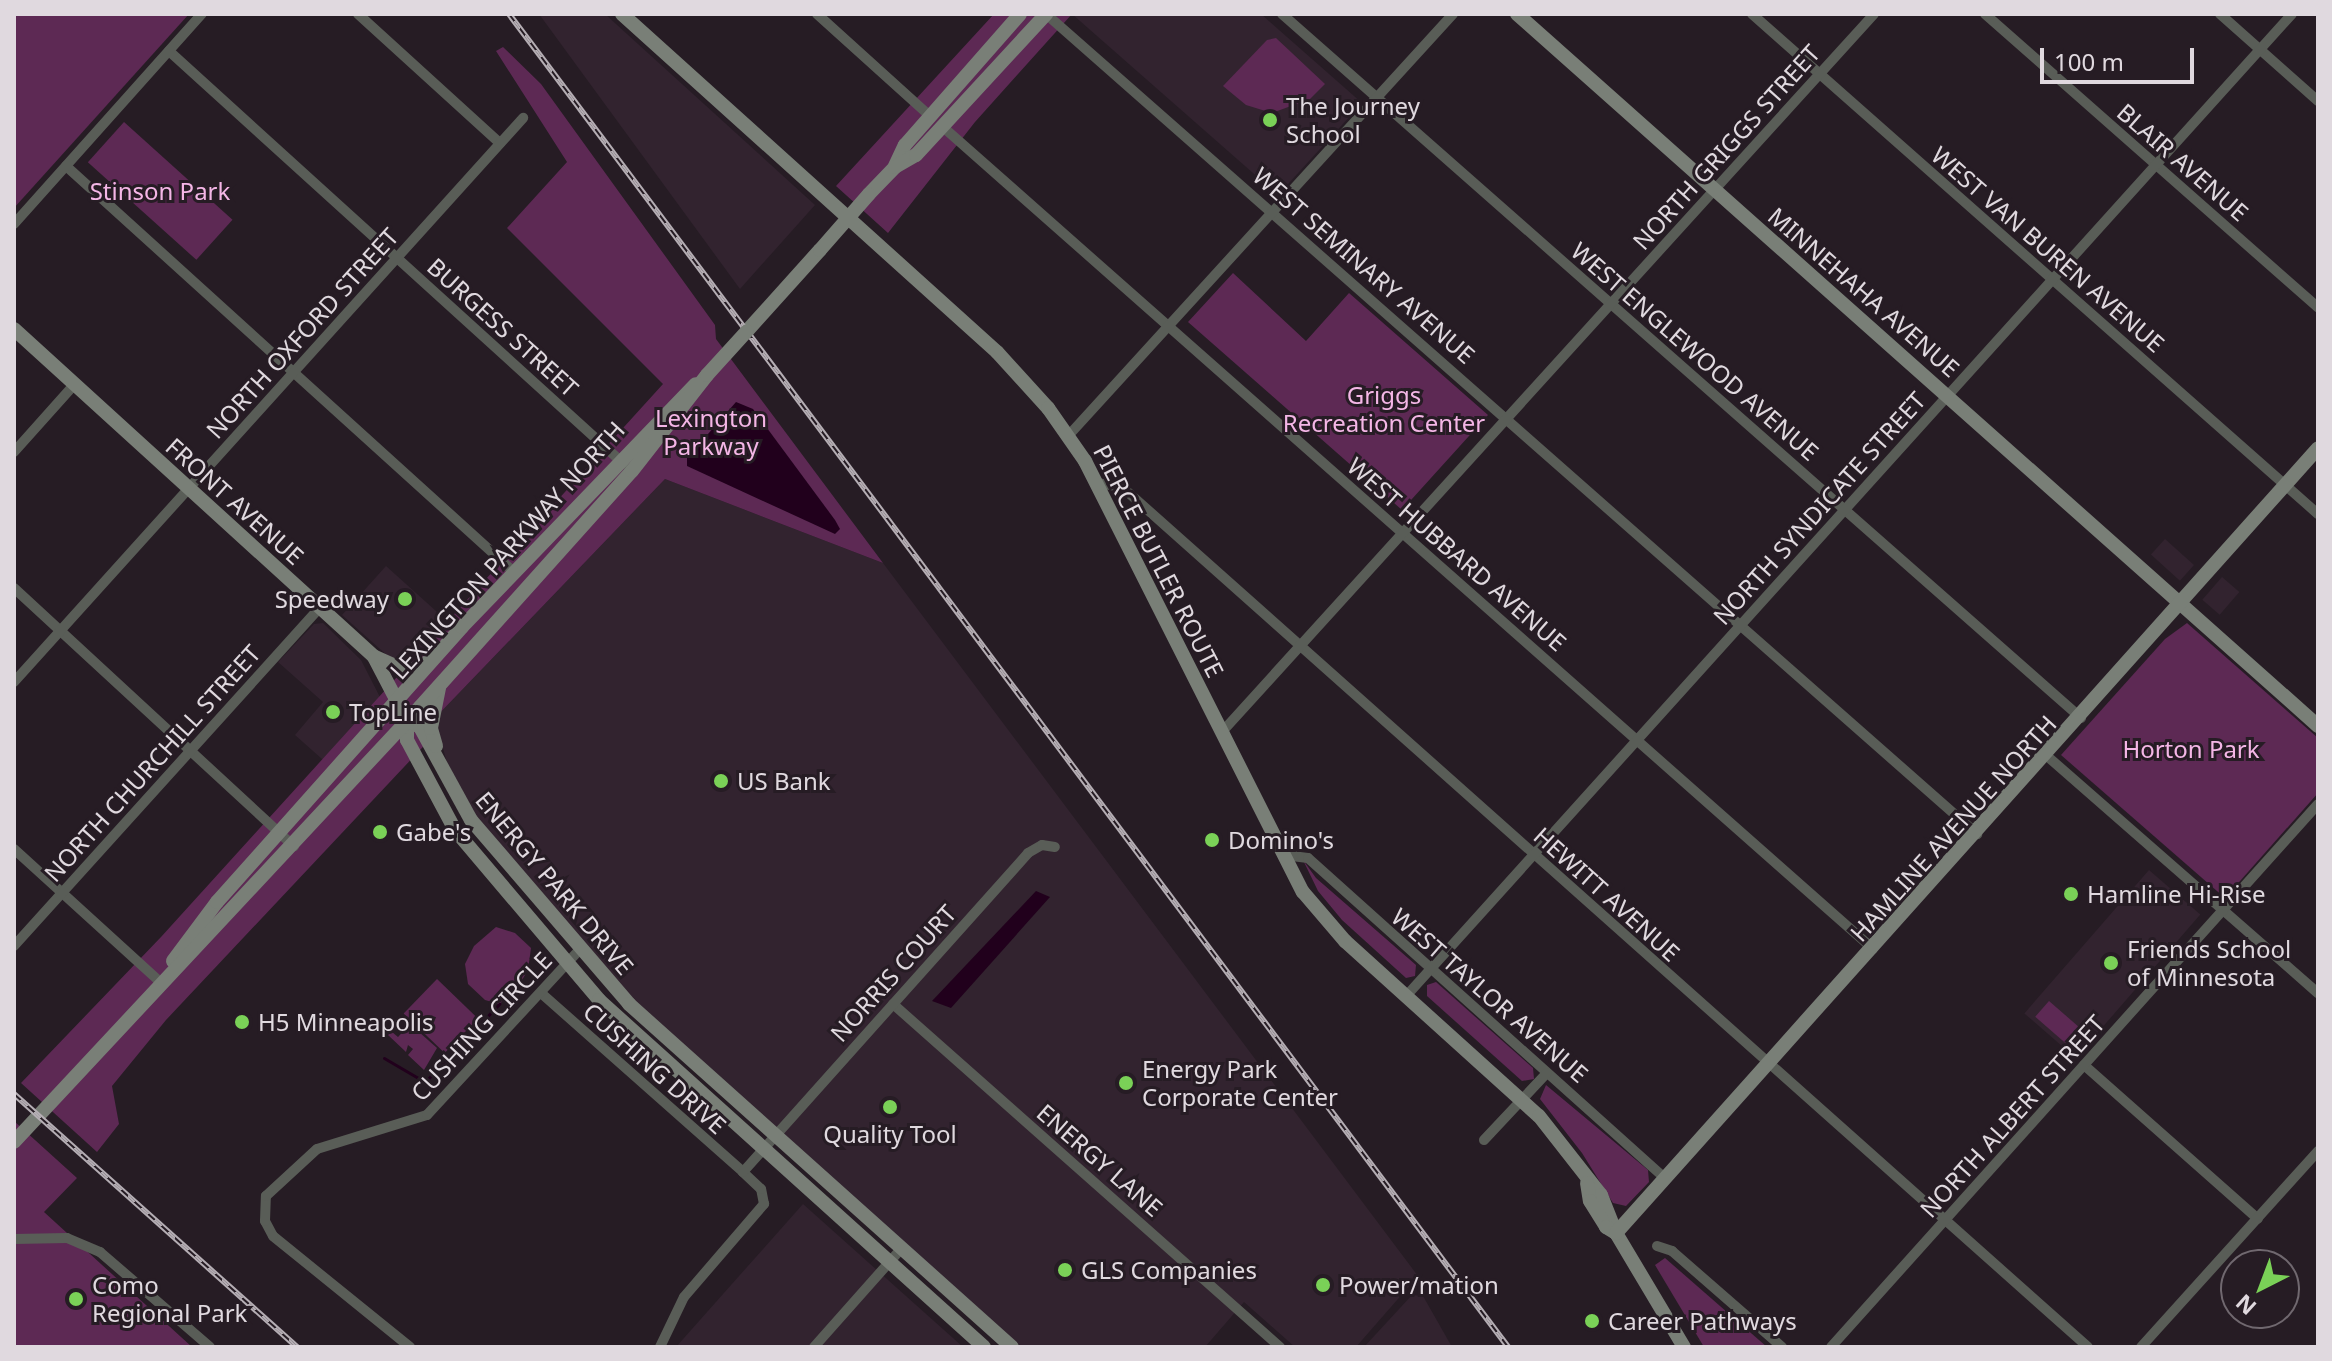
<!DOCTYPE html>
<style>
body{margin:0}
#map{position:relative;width:2332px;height:1361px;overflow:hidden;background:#261c24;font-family:"Noto Sans",sans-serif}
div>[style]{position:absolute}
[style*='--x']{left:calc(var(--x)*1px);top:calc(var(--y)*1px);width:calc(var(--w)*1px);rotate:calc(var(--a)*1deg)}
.built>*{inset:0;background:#32232f;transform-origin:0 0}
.green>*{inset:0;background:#5d2954;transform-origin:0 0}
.water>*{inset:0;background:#21001c}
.stream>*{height:3px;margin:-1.5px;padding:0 1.5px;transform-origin:1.5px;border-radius:1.5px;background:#21001c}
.street>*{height:10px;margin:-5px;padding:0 5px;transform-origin:5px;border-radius:5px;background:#595d57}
.secondary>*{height:14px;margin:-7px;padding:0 7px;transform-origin:7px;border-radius:7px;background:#797f77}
.rail>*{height:6px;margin-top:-3px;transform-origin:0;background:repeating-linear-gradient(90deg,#261c24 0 9px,#b5aeb4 0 18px);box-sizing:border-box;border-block:2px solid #b5aeb4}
.secondary-bridge>*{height:14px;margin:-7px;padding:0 7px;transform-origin:7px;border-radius:7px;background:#797f77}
.dots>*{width:22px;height:22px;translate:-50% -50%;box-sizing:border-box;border:4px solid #261c24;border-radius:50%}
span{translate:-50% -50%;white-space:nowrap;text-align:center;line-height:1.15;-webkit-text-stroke:6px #261c24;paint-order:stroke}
.poi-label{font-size:24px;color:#e0d9df}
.left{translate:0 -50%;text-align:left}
.right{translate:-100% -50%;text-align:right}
.street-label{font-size:24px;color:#e0d9df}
.park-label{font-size:24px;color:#f4b6e6}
.frame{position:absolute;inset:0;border:16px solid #e0d9df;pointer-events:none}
.north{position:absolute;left:2220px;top:1249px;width:80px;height:80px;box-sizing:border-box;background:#261c24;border:2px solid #70686f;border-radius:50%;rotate:222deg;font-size:22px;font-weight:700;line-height:32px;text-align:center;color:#e0d9df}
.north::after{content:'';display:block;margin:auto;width:28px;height:36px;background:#7ad157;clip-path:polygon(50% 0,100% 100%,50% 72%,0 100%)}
.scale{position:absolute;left:2040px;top:48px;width:154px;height:36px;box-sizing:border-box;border:4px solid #e0d9df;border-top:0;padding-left:10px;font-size:24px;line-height:28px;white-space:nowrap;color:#e0d9df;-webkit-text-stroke:6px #261c24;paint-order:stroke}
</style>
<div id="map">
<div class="built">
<div style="clip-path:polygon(539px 14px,605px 14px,815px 205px,740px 289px)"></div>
<div style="clip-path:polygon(1072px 14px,1261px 14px,1362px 103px,1278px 195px)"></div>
<div style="clip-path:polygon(665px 479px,883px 563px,1418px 1276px,1356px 1347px,1295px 1347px,1244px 1302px,1205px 1347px,1022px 1347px,628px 995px,470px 812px,452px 782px,435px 718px)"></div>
<div style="left:2165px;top:539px;width:39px;height:21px;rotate:42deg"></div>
<div style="clip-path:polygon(386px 566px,456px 629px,418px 664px,399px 666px,342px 615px)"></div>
<div style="left:2222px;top:577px;width:23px;height:30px;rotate:41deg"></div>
<div style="clip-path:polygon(323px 623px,361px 660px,383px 703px,331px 767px,295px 735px,323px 702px,278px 662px,314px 624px)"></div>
<div style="left:2149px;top:870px;width:68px;height:190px;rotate:41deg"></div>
<div style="clip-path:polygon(803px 1204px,963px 1347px,676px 1347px)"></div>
<div style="clip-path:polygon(1412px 1295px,1423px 1296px,1452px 1347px,1364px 1347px)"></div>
</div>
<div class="green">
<div style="clip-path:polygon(14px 14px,189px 14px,14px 208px)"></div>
<div style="clip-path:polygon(994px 14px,1072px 14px,975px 122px,888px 233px,836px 186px)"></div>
<div style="clip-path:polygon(1276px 38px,1325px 84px,1310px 99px,1272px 113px,1246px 105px,1223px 86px,1267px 40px)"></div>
<div style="clip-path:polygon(503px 47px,541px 84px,715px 325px,716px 339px,883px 563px,665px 479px,435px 718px,436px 733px,166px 1020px,112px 1086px,119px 1124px,97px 1152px,21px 1083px,161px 937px,663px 384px,507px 228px,567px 162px,496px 51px)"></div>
<div style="left:124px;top:122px;width:146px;height:54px;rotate:42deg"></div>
<div style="clip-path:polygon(1233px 273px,1306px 341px,1349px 293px,1488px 415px,1402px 510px,1188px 322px)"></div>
<div style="clip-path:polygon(2187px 623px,2318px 738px,2318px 793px,2225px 898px,2061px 755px,2165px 639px)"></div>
<div style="clip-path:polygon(1303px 860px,1316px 878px,1416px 965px,1415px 976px,1406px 978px,1342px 920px,1318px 891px)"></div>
<div style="clip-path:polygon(496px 927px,515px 933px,531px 948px,528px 970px,516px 990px,499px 1004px,485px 1000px,468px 984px,465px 964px,474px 946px)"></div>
<div style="left:437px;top:979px;width:57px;height:48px;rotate:44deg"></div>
<div style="clip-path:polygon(1436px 982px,1533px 1068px,1534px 1079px,1522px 1081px,1427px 996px,1427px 985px)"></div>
<div style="left:2049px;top:1001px;width:43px;height:21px;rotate:41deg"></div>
<div style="clip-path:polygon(410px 1024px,437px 1048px,424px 1070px,408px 1055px,413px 1049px,408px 1045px,406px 1052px,388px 1035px,392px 1032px,398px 1037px)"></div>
<div style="clip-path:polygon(1546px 1085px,1648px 1170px,1649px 1182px,1626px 1206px,1613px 1203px,1582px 1153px,1540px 1099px)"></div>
<div style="clip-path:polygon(14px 1121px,77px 1178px,44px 1212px,192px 1347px,14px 1347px)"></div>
<div style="clip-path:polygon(1665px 1258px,1767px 1347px,1704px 1347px,1655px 1265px)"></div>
</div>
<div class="water">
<div style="clip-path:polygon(736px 402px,753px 409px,835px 520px,840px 529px,835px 534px,687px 466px,687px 458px)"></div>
<div style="clip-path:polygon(1036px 891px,1050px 897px,951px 1008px,932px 1001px)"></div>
</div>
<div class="stream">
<div style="--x:384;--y:1058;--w:48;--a:30.3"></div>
<div style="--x:425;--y:1082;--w:108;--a:-46.5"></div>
</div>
<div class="street">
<div style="--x:358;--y:14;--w:192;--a:42.3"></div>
<div style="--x:817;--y:14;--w:152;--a:42.1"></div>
<div style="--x:1046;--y:14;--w:1241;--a:41.37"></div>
<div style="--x:1282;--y:14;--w:1065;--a:41.38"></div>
<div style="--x:1752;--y:14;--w:755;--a:41.46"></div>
<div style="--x:1985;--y:14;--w:444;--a:41.4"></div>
<div style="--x:2220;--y:14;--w:131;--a:41.6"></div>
<div style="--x:169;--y:51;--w:614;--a:42.23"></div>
<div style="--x:943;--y:127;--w:1241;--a:41.47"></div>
<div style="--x:66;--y:166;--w:606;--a:42.19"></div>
<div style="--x:14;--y:224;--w:282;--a:-48.2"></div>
<div style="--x:1069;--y:435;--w:570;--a:-47.63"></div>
<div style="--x:14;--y:452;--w:90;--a:-48.2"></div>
<div style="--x:1097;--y:483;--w:25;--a:9"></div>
<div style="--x:1122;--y:487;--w:1293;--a:41.68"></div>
<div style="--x:14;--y:588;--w:381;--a:42.7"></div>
<div style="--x:14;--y:682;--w:760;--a:-47.93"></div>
<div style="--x:1221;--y:733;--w:971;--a:-47.75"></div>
<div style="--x:2047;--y:756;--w:360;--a:41.2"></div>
<div style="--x:14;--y:849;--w:196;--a:42.3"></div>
<div style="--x:1284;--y:855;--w:24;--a:7"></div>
<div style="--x:1308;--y:858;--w:479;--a:41.9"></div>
<div style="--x:14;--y:946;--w:457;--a:-47.9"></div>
<div style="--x:541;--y:993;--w:270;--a:41.5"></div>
<div style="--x:1408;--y:994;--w:1320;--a:-47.95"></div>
<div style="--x:893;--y:1004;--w:517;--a:41.55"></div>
<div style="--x:2084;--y:1065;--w:232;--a:41.5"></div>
<div style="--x:1484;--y:1140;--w:92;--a:-46.8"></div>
<div style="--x:14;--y:1239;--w:53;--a:-1.1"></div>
<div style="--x:67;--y:1238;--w:36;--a:23"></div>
<div style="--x:100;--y:1252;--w:145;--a:40.8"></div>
<div style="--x:1657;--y:1246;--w:16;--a:18"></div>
<div style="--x:1672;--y:1251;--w:146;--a:41.1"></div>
<div style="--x:410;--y:1347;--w:176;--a:-141"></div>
<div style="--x:273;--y:1236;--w:17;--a:-118"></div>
<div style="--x:265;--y:1221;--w:25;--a:-88"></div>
<div style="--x:266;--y:1196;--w:69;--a:-42.7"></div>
<div style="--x:317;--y:1149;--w:115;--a:-17.2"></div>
<div style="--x:427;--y:1115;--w:226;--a:-47.3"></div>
<div style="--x:660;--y:1347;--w:55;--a:-64.4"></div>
<div style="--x:684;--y:1297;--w:123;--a:-49.3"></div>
<div style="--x:764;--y:1204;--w:15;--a:-101"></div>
<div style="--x:761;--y:1189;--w:25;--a:-137"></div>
<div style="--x:743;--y:1172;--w:428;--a:-48.2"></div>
<div style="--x:1028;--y:853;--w:16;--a:-30"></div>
<div style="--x:1042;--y:845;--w:13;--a:9"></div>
<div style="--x:814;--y:1347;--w:131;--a:-48.4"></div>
<div style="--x:1831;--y:1347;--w:729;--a:-48.11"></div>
<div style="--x:2141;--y:1347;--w:264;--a:-47.9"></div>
</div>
<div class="secondary">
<div style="--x:622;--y:14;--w:505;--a:42.03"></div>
<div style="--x:997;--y:352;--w:76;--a:47.7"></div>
<div style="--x:1048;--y:408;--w:65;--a:55.1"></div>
<div style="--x:1085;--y:461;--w:483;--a:63.2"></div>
<div style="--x:1303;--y:892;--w:65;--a:49.4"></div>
<div style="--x:1345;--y:941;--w:261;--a:42.1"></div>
<div style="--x:1539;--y:1116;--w:100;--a:51.9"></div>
<div style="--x:1601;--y:1195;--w:41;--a:68.5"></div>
<div style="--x:1616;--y:1233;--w:133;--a:59.2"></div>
<div style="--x:1517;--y:14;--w:1072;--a:41.63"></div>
<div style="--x:895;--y:166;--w:23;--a:-65"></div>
<div style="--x:905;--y:145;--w:174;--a:-48.7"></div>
<div style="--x:869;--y:194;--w:37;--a:-46"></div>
<div style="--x:895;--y:167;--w:24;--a:-30"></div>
<div style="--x:916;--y:155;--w:192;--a:-47.3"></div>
<div style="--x:14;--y:329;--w:487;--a:42.3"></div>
<div style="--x:374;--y:657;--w:71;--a:62.4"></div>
<div style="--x:407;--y:720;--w:20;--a:90"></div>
<div style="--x:407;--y:740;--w:102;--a:61.9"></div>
<div style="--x:455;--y:830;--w:223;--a:49.7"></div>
<div style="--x:599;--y:1000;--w:518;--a:42.03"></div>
<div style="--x:747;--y:331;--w:109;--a:-48"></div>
<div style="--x:375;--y:657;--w:36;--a:24"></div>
<div style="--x:408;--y:672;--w:22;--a:-27"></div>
<div style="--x:407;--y:720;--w:15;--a:28"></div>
<div style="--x:420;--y:727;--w:106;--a:61.3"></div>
<div style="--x:471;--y:820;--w:243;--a:49.3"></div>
<div style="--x:629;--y:1004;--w:514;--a:41.85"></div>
<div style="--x:436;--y:746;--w:19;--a:-106"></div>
<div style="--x:431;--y:728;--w:41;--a:-78.7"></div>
<div style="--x:173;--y:961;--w:74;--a:-53.3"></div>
<div style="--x:217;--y:902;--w:368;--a:-48.3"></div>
<div style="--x:462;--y:627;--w:337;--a:-46.1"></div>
<div style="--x:14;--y:1142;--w:595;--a:-46.97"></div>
<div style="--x:420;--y:707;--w:317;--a:-48.1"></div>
<div style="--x:632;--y:471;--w:122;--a:-52"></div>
<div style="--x:1587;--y:1183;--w:18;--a:81"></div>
<div style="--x:1590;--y:1201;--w:31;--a:58"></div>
<div style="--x:1606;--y:1227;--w:12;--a:31"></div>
<div style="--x:1616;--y:1233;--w:1053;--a:-48.19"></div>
</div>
<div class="rail">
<div style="--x:509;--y:14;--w:1666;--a:53.15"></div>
<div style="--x:14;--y:1094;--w:380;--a:41.8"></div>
</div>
<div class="secondary-bridge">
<div style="--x:820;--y:250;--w:74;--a:-48.8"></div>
<div style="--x:707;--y:375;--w:59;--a:-47.7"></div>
</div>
<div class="dots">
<div style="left:1270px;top:120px;background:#7ad157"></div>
<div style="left:405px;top:599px;background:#7ad157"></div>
<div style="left:333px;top:712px;background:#7ad157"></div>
<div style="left:721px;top:781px;background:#7ad157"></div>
<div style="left:380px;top:832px;background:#7ad157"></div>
<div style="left:1212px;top:840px;background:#7ad157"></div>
<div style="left:2071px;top:894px;background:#7ad157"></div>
<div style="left:2111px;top:963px;background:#7ad157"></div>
<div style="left:242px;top:1022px;background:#7ad157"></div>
<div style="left:1126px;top:1083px;background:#7ad157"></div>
<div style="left:890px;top:1107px;background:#7ad157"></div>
<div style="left:1065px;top:1270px;background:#7ad157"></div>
<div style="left:1323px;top:1285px;background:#7ad157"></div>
<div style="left:76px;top:1299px;background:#7ad157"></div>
<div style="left:1592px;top:1321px;background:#7ad157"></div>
</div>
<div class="poi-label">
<span class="left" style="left:1286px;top:120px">The Journey<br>School</span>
<span class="right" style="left:389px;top:599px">Speedway</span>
<span class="left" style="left:349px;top:712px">TopLine</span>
<span class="left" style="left:737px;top:781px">US Bank</span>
<span class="left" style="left:396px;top:832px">Gabe's</span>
<span class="left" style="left:1228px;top:840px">Domino's</span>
<span class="left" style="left:2087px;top:894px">Hamline Hi-Rise</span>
<span class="left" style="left:2127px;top:963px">Friends School<br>of Minnesota</span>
<span class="left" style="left:258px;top:1022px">H5 Minneapolis</span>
<span class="left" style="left:1142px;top:1083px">Energy Park<br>Corporate Center</span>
<span style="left:890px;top:1134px">Quality Tool</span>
<span class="left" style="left:1081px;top:1270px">GLS Companies</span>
<span class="left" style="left:92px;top:1299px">Como<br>Regional Park</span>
<span class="left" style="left:1339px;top:1285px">Power/mation</span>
<span class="left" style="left:1608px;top:1321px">Career Pathways</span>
</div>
<div class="street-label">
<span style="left:1726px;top:147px;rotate:-48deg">NORTH GRIGGS STREET</span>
<span style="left:2183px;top:162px;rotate:41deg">BLAIR AVENUE</span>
<span style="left:2048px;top:249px;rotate:41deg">WEST VAN BUREN AVENUE</span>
<span style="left:1364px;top:265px;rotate:41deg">WEST SEMINARY AVENUE</span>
<span style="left:1864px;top:292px;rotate:41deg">MINNEHAHA AVENUE</span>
<span style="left:503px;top:327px;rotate:42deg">BURGESS STREET</span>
<span style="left:302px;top:333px;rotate:-48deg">NORTH OXFORD STREET</span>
<span style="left:1695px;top:351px;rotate:41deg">WEST ENGLEWOOD AVENUE</span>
<span style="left:235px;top:501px;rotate:42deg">FRONT AVENUE</span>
<span style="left:1819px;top:508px;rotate:-48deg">NORTH SYNDICATE STREET</span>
<span style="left:507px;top:550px;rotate:-48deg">LEXINGTON PARKWAY NORTH</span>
<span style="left:1457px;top:554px;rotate:41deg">WEST HUBBARD AVENUE</span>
<span style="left:1159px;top:561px;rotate:63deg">PIERCE BUTLER ROUTE</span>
<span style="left:152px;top:763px;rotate:-48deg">NORTH CHURCHILL STREET</span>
<span style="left:1953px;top:828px;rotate:-48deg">HAMLINE AVENUE NORTH</span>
<span style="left:555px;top:883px;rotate:50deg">ENERGY PARK DRIVE</span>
<span style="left:1607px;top:894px;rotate:42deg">HEWITT AVENUE</span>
<span style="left:893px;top:973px;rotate:-48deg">NORRIS COURT</span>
<span style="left:1490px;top:995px;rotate:41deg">WEST TAYLOR AVENUE</span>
<span style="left:481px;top:1026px;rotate:-47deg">CUSHING CIRCLE</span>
<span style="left:655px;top:1068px;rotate:42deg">CUSHING DRIVE</span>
<span style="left:2012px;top:1116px;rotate:-48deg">NORTH ALBERT STREET</span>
<span style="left:1100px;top:1160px;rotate:41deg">ENERGY LANE</span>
</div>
<div class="park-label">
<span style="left:160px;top:191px">Stinson Park</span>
<span style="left:1384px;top:409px">Griggs<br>Recreation Center</span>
<span style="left:711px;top:432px">Lexington<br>Parkway</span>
<span style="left:2191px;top:749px">Horton Park</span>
</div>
<div class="frame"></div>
<div class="north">N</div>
<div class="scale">100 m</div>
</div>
